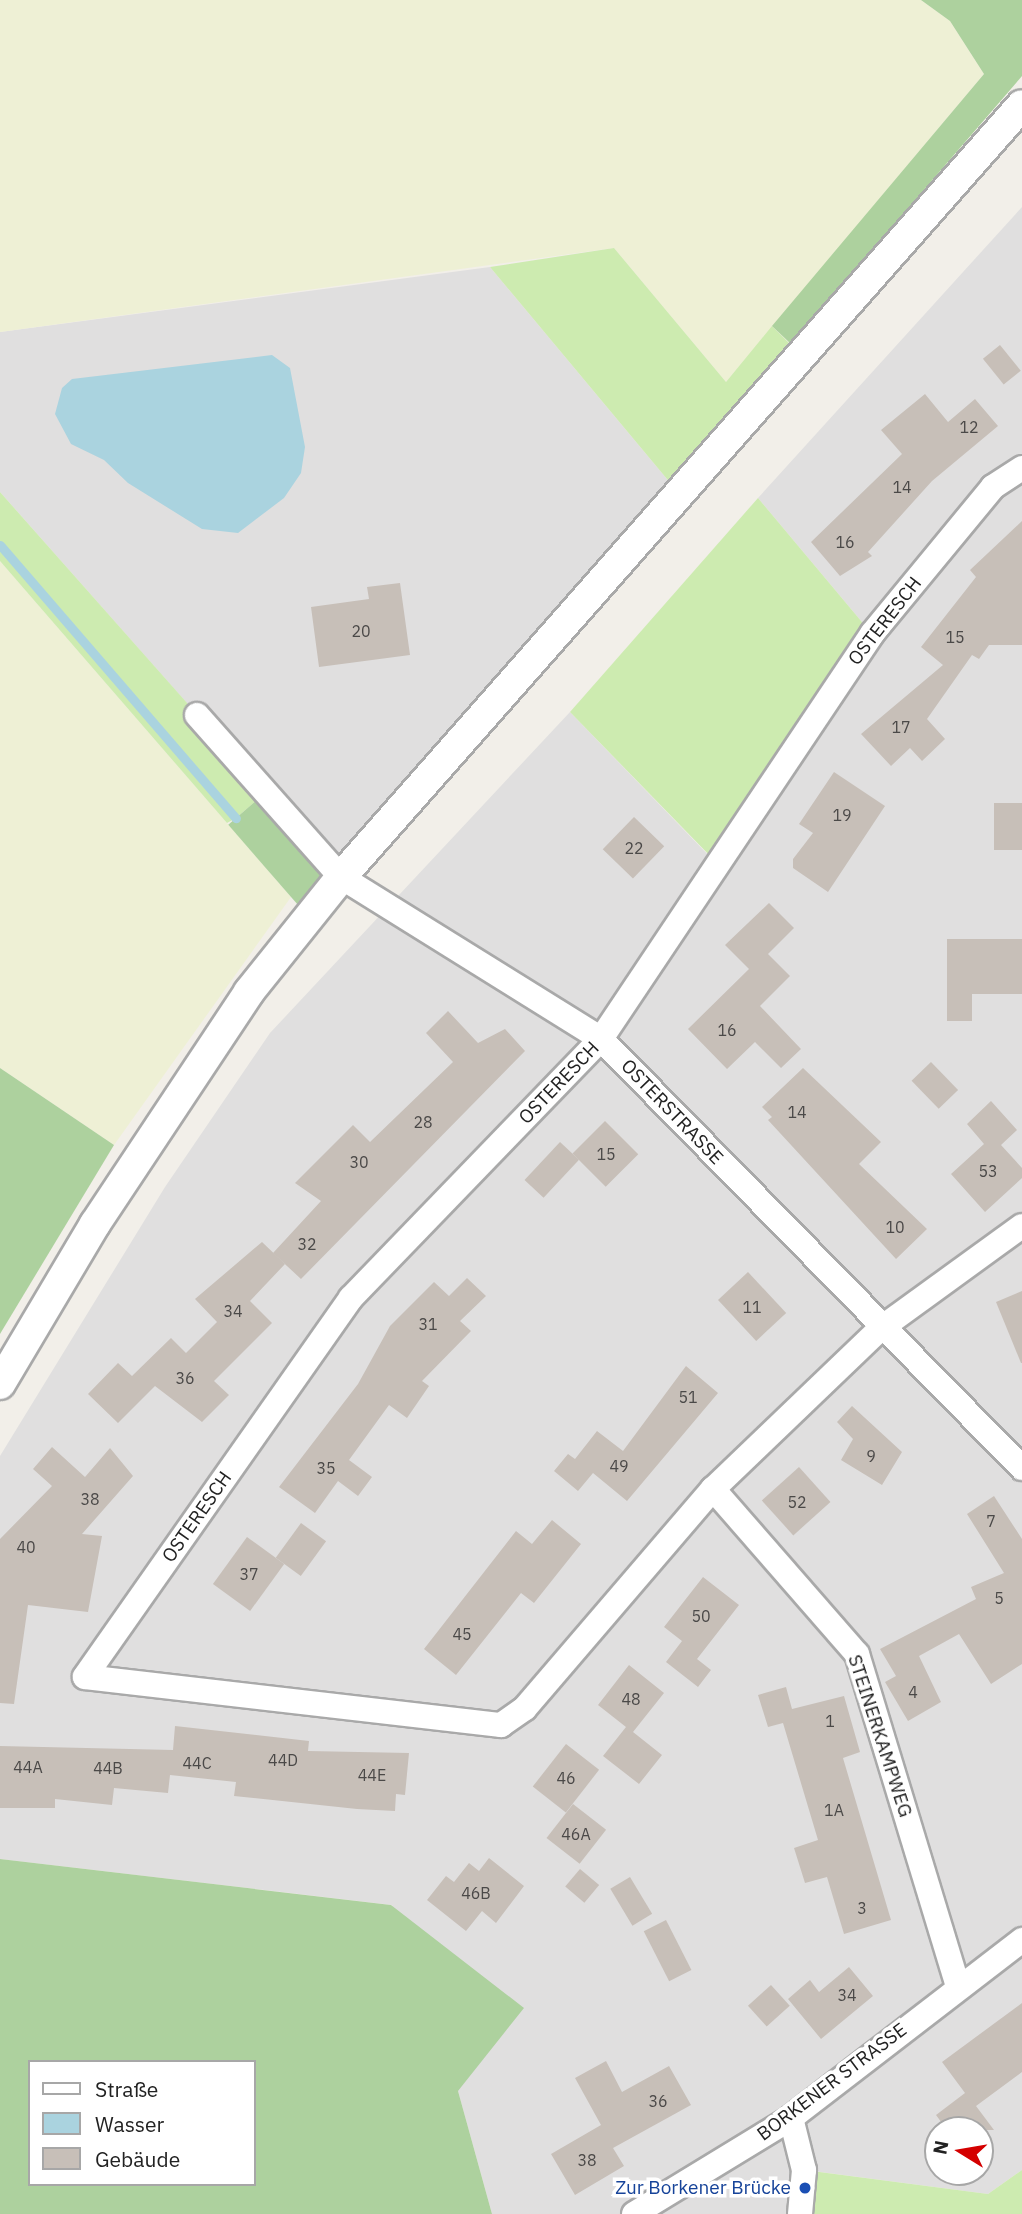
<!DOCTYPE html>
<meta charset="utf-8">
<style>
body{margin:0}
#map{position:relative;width:1022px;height:2214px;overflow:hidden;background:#f2efe9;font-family:"IBM Plex Sans",sans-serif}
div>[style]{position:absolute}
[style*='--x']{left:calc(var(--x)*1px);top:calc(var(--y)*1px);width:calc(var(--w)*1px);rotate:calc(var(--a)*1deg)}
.residential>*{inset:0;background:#e0dfdf}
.farmland>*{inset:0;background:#eef0d5}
.grass>*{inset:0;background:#cdebb0}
.forest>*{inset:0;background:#add19e;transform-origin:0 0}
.water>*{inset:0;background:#aad3df}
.stream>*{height:9px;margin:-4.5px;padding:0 4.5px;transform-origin:4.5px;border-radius:4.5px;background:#aad3df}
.building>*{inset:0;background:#c7bfb8;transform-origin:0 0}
.roads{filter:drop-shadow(2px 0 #a9a9a9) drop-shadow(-2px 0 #a9a9a9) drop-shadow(0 2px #a9a9a9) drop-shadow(0 -2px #a9a9a9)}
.minor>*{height:24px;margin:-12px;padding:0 12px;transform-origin:12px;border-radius:12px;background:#fff}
.tertiary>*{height:30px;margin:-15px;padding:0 15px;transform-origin:15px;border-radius:15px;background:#fff}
.dots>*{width:19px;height:19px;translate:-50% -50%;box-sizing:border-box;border:4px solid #fff;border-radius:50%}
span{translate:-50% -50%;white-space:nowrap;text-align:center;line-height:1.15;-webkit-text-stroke:7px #fff;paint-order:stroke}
.number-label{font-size:16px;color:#4b4948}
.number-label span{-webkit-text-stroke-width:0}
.street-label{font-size:19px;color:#222}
.transit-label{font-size:19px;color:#164399}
.right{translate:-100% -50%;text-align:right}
.legend{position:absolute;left:28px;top:2060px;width:228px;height:126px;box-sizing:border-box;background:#fff;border:2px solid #a7a7a7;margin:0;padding:9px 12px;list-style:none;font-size:21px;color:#222}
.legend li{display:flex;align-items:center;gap:14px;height:35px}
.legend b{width:35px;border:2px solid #a7a7a7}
.north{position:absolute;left:924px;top:2116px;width:70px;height:70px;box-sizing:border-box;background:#fff;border:2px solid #a7a7a7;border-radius:50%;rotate:281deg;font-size:19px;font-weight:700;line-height:28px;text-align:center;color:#222}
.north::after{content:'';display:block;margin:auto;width:24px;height:32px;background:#d40000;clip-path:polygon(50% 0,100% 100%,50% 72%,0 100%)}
</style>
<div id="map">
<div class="residential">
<div style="clip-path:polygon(evenodd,1022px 207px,1022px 2170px,988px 2194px,805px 2170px,800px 2214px,492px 2214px,458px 2091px,392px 1905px,0 1859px,0 1456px,165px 1187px,270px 1033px,570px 712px,714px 861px,872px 634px,758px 498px,1022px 207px,938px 2130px,980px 2130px,980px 2172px,938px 2172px,938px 2130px)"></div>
<div style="clip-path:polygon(490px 267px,677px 491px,341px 877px,0 492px,0 332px)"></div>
</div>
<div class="farmland">
<div style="clip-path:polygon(0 0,921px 0,950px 21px,984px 74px,726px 382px,614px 248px,0 332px)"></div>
<div style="clip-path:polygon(0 561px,291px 897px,114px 1145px,0 1068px)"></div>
</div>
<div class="grass">
<div style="clip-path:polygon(614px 248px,726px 382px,772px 326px,800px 354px,677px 491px,490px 267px)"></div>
<div style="clip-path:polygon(0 492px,266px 792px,236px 818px,227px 823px,0 561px)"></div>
<div style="clip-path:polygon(758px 498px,872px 634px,715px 861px,570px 712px)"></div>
<div style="clip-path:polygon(804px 2170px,988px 2194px,1022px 2170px,1022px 2214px,800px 2214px)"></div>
</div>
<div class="forest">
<div style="clip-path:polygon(921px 0,1022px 0,1022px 76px,791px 344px,772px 326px,984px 74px,950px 21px)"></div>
<div style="left:266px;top:792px;width:113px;height:50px;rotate:49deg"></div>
<div style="clip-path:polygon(0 1068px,114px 1145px,0 1334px)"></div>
<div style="clip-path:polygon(evenodd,0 1859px,391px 1905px,524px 2008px,458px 2091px,492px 2214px,0 2214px,0 1859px,30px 2062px,254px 2062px,254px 2184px,30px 2184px,30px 2062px)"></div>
</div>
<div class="water">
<div style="clip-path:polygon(272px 355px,290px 368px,305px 447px,301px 473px,284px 498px,238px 533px,202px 529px,128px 483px,104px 460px,71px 444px,55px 414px,62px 388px,72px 379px)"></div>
</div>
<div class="stream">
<div style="--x:0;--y:545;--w:361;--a:49.2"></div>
</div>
<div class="building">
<div style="left:1000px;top:345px;width:33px;height:22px;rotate:51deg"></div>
<div style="clip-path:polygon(925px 394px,948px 422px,975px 399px,998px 426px,932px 481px,868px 552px,872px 556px,840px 576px,811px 542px,902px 454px,881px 430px)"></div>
<div style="clip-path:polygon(1022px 521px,1022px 645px,989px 645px,979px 659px,972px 655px,927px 719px,945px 739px,922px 761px,910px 748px,891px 766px,861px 734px,943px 665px,921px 647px,976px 577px,970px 570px)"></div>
<div style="clip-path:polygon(400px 583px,410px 655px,319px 667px,311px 607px,369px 599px,367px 587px)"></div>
<div style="clip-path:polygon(834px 772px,885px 806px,828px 892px,793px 868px,793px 859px,813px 833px,799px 824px)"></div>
<div style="left:994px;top:803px;width:28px;height:47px"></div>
<div style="left:634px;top:817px;width:42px;height:45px;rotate:44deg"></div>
<div style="clip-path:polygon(769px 903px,794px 928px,768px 954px,790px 976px,760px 1006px,801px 1049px,781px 1068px,755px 1042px,727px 1069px,688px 1029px,749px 969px,725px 945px)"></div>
<div style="clip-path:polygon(947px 939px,1022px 939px,1022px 994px,972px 994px,972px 1021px,947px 1021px)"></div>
<div style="clip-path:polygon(448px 1011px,478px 1043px,505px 1029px,525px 1051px,301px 1279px,273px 1253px,321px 1201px,295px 1183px,353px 1125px,370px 1142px,453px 1062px,426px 1033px)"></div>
<div style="left:931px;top:1062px;width:39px;height:27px;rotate:46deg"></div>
<div style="clip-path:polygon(803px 1068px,881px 1142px,859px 1164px,927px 1229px,896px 1259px,768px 1120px,772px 1117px,762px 1107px)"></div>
<div style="clip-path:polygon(991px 1101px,1017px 1130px,1001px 1145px,1022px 1168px,1022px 1178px,985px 1212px,951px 1174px,984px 1144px,967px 1124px)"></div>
<div style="left:605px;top:1121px;width:47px;height:46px;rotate:45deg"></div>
<div style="left:560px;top:1142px;width:26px;height:52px;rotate:43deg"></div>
<div style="clip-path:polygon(262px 1242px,285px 1264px,250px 1301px,272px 1323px,214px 1381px,229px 1395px,202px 1422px,155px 1386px,118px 1423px,88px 1394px,118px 1363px,132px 1376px,171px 1338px,186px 1353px,217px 1322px,195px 1299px)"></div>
<div style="left:748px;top:1272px;width:56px;height:41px;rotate:47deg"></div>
<div style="clip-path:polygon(467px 1278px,486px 1296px,460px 1321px,471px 1331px,422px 1381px,429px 1386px,407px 1418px,389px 1405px,349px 1460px,372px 1477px,358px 1496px,338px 1481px,315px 1513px,279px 1487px,358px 1384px,390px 1326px,434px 1282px,449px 1296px)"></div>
<div style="clip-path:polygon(1022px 1291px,1022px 1363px,1021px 1363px,996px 1302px)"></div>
<div style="clip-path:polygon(686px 1366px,718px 1393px,627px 1501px,593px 1473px,578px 1491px,554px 1471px,568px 1454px,575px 1459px,597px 1431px,623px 1451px)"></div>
<div style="clip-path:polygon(852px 1406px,902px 1452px,882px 1485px,841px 1460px,853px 1439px,837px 1422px)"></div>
<div style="clip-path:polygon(52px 1447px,85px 1477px,110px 1448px,133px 1476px,82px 1534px,102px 1536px,88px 1612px,28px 1605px,14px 1704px,0 1703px,0 1539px,52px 1486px,33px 1469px)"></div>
<div style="left:799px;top:1467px;width:47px;height:50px;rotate:48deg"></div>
<div style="clip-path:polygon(994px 1496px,1022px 1539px,1022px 1664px,991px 1684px,959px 1634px,919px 1656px,941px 1702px,908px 1721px,885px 1682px,896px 1676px,880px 1649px,976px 1599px,971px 1587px,1004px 1573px,967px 1514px)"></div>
<div style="clip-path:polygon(552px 1520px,581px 1544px,534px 1603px,521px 1593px,456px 1675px,424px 1649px,516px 1531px,532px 1544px)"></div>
<div style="left:301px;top:1523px;width:31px;height:43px;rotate:36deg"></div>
<div style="left:247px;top:1537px;width:46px;height:58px;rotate:36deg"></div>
<div style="clip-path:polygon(703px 1577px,739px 1605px,697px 1659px,711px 1670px,698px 1687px,666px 1662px,682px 1641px,664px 1627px)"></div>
<div style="clip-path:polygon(629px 1665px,664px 1693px,633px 1732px,662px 1755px,639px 1784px,603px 1756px,626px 1727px,598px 1705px)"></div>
<div style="clip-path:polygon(786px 1687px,792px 1709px,844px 1696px,860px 1752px,843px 1758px,891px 1920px,844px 1934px,827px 1877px,805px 1883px,794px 1848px,818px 1840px,783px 1723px,768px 1727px,758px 1695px)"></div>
<div style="clip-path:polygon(175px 1726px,309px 1741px,308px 1751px,409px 1753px,405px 1795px,396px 1794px,395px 1811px,357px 1809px,234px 1796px,236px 1782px,170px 1775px,168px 1793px,114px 1788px,112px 1805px,55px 1799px,55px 1808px,0 1808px,0 1746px,173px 1750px)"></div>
<div style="left:566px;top:1744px;width:42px;height:54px;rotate:38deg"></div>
<div style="left:573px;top:1804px;width:42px;height:43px;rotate:38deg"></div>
<div style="clip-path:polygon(489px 1858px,524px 1886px,496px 1923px,482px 1911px,466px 1931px,427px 1900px,446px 1876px,454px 1882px,469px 1863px,479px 1871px)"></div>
<div style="left:580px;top:1869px;width:25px;height:23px;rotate:40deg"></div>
<div style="left:630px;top:1877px;width:43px;height:23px;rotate:59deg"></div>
<div style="left:666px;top:1920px;width:56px;height:25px;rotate:63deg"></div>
<div style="clip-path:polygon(849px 1967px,873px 1996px,821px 2039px,788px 1999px,810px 1980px,819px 1992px)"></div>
<div style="left:771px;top:1985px;width:28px;height:31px;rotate:48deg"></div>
<div style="clip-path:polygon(1022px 2003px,1022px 2072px,976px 2106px,994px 2130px,947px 2130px,936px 2115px,965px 2093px,942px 2062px)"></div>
<div style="clip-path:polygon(606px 2061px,622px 2092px,669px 2066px,691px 2105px,613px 2148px,624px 2166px,575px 2195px,551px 2154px,601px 2125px,575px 2078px)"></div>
</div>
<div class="roads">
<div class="minor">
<div style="--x:1022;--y:468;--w:35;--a:147"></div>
<div style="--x:993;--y:487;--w:190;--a:129.5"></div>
<div style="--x:872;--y:634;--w:487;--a:123.8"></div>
<div style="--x:601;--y:1039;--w:360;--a:134"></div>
<div style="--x:351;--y:1298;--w:463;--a:125.1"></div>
<div style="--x:85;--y:1677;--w:419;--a:6.6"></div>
<div style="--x:501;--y:1725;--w:29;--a:-35"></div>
<div style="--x:525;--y:1708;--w:289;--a:-49.4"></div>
<div style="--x:713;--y:1489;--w:231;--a:-43.8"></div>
<div style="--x:880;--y:1329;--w:175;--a:-36"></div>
<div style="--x:197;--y:715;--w:217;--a:48.4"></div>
<div style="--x:341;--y:877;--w:306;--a:31.9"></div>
<div style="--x:601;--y:1039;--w:601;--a:45.54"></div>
<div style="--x:713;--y:1489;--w:219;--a:48.9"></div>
<div style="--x:857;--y:1654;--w:347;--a:73.1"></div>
<div style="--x:791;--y:2118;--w:54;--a:76"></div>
<div style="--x:804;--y:2170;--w:44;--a:95.2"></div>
<div style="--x:634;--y:2214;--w:184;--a:-31.4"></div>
<div style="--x:791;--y:2118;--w:292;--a:-37.6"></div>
</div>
<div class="tertiary">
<div style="--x:0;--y:1384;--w:186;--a:-59.3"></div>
<div style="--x:95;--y:1224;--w:278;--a:-56.4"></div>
<div style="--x:249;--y:992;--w:147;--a:-51.3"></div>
<div style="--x:341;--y:877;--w:1029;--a:-48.58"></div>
</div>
</div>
<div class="dots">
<div style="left:805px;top:2188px;background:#1a4fb4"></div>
</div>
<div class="number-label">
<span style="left:969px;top:427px">12</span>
<span style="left:902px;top:487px">14</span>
<span style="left:845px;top:542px">16</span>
<span style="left:361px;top:631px">20</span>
<span style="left:955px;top:637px">15</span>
<span style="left:901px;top:727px">17</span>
<span style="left:842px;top:815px">19</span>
<span style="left:634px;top:848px">22</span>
<span style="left:727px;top:1030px">16</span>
<span style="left:797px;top:1112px">14</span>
<span style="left:423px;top:1122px">28</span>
<span style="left:606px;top:1154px">15</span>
<span style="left:359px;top:1162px">30</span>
<span style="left:988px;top:1171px">53</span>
<span style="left:895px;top:1227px">10</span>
<span style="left:307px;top:1244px">32</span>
<span style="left:752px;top:1307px">11</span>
<span style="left:233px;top:1311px">34</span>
<span style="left:428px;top:1324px">31</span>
<span style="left:185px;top:1378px">36</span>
<span style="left:688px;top:1397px">51</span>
<span style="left:871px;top:1456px">9</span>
<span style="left:619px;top:1466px">49</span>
<span style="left:326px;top:1468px">35</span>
<span style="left:90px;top:1499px">38</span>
<span style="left:797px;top:1502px">52</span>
<span style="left:991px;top:1521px">7</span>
<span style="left:26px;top:1547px">40</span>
<span style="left:249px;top:1574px">37</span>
<span style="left:999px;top:1598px">5</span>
<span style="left:701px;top:1616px">50</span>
<span style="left:462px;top:1634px">45</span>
<span style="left:913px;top:1692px">4</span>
<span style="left:631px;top:1699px">48</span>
<span style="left:830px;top:1721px">1</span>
<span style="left:283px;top:1760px">44D</span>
<span style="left:197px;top:1763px">44C</span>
<span style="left:28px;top:1767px">44A</span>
<span style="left:108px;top:1768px">44B</span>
<span style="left:372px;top:1775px">44E</span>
<span style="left:566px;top:1778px">46</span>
<span style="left:834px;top:1810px">1A</span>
<span style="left:576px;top:1834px">46A</span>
<span style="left:476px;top:1893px">46B</span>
<span style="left:862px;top:1908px">3</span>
<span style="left:847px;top:1995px">34</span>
<span style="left:658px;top:2101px">36</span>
<span style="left:587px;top:2160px">38</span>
</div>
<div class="street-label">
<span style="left:885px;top:621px;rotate:-52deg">OSTERESCH</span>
<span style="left:559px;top:1083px;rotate:-46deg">OSTERESCH</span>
<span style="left:672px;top:1112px;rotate:46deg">OSTERSTRASSE</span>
<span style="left:197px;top:1517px;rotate:-55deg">OSTERESCH</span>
<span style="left:880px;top:1736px;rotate:72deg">STEINERKAMPWEG</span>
<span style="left:832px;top:2082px;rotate:-37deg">BORKENER STRASSE</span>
</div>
<div class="transit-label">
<span class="right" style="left:791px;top:2188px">Zur Borkener Brücke</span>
</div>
<ul class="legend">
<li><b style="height:9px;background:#fff"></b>Straße</li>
<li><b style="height:19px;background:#aad3df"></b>Wasser</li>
<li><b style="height:19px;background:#c7bfb8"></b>Gebäude</li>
</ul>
<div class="north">N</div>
</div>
